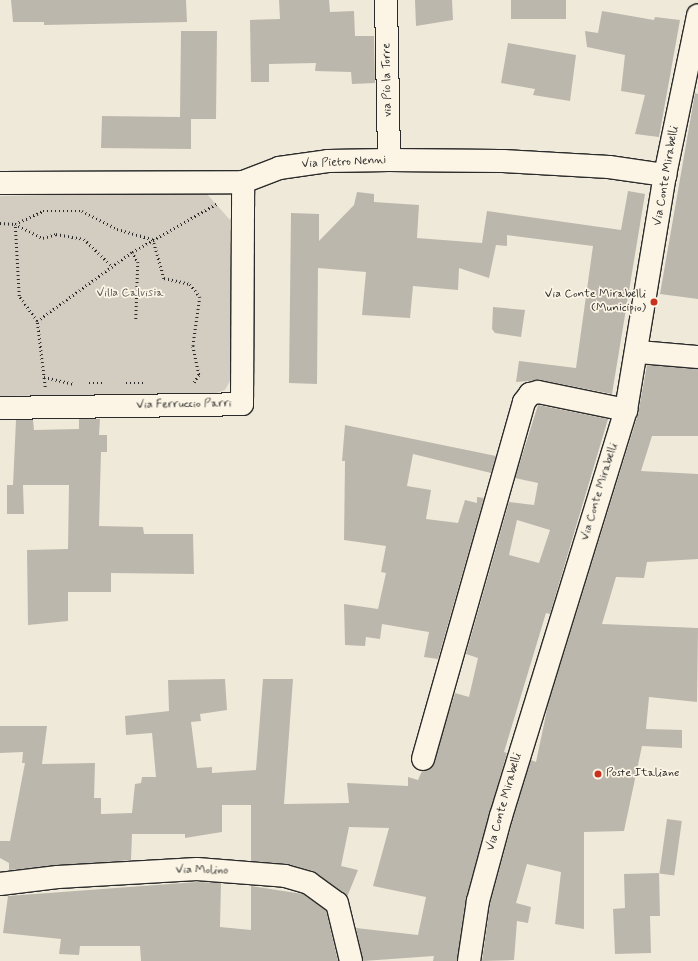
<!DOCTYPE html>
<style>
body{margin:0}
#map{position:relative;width:698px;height:961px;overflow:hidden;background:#efe9da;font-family:Mynerve,sans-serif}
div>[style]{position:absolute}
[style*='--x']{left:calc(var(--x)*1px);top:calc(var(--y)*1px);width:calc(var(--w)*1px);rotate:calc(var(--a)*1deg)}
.green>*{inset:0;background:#d2cdc0}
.building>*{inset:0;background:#bcb7ac;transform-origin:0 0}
.path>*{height:2.5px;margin-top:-1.25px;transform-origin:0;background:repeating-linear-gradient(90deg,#2b2b2b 0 1px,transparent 0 4px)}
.roads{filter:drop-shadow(1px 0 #2b2b2b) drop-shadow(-1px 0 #2b2b2b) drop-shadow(0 1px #2b2b2b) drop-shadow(0 -1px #2b2b2b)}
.minor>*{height:22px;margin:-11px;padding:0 11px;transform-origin:11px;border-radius:11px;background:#fcf5e5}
.dots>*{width:11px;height:11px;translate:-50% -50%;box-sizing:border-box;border:2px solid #fcf5e5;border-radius:50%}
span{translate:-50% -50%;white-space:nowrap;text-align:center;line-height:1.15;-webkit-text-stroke:3.5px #fcf5e5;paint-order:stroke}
.street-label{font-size:12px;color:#2b2b2b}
.park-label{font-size:12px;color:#555450}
.poi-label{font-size:12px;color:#2b2b2b}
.right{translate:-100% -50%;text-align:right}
.left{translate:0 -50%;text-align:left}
</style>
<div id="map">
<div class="green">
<div style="clip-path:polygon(186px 192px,207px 194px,230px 220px,231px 379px,225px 390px,214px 394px,0 396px,0 196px)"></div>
</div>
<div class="building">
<div style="clip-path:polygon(11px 0,186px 0,187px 22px,44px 25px,44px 22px,13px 22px)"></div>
<div style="clip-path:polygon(279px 0,329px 0,330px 12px,354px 11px,355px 36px,374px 36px,375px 83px,352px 84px,351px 72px,315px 71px,316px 63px,269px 64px,269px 82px,251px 82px,250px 20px,280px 19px)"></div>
<div style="clip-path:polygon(415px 0,452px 0,453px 20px,416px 26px)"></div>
<div style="left:511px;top:0;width:55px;height:19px"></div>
<div style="clip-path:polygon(602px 11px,654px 20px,655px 17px,680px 20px,659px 137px,635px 134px,645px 95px,621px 91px,625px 55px,587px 47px,585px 31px,598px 33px)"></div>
<div style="clip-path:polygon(181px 31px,217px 31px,216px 119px,191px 119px,191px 149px,101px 148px,102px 116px,180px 117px)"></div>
<div style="clip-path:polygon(508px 43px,576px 55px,570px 101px,533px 95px,535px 89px,501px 83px)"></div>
<div style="clip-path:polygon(695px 93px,698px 94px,698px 299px,660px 294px)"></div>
<div style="clip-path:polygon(628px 191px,645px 194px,612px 394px,540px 380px,516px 382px,519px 361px,576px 368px,593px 246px,507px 235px,507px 246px,496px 245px,489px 278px,459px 268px,458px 290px,413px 286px,410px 318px,362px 315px,366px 272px,318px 268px,317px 384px,289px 383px,291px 213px,319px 214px,319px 241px,354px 205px,357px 192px,374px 194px,374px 202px,419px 205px,417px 238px,482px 243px,487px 211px,621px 230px)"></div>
<div style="clip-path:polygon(493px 307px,525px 310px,521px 337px,495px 333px,492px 329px)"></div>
<div style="clip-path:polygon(647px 365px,698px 369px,698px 436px,652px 436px,641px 471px,698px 474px,698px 559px,647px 562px,644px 578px,616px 577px,602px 624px,698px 628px,697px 702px,649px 697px,646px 729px,682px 730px,682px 748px,642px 746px,624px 831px,584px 832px,584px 929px,555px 924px,561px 872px,527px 864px,516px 903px,531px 907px,528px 923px,517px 921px,514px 960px,482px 961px,490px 904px,513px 819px,531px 760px,536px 762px,548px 705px,638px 414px)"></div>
<div style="clip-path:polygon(evenodd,538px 405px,608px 419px,550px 614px,546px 613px,504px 752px,507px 753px,466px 898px,457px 961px,433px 961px,434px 956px,363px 961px,356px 928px,418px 935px,426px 897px,373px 886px,389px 828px,349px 827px,341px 866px,358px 870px,347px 897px,313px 871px,286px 864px,251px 861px,251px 805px,222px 805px,222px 832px,185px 838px,185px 834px,132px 834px,131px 860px,9px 870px,9px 863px,0 858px,0 841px,10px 841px,25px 763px,22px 763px,23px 752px,0 753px,0 726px,47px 726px,42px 764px,95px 763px,94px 798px,101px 798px,101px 814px,132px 813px,135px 784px,141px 783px,142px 777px,156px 777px,152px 733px,126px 735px,125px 716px,169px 711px,168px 680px,225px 679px,227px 710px,200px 714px,201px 721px,191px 722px,197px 768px,212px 767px,212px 773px,256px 770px,263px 679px,293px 679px,284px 804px,349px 803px,347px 783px,408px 786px,408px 777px,418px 780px,422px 771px,431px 768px,455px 693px,469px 697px,478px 658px,466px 654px,509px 502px,534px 505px,538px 483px,515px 478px,538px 405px,517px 520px,550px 530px,539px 563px,509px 555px,517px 520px)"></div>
<div style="clip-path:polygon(79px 419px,100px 419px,99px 435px,107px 435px,107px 452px,101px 452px,99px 526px,143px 527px,144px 534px,193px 534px,194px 574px,111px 573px,111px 592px,68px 592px,68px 621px,28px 625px,27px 550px,68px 549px,69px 485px,23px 485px,24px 514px,7px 514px,7px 485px,13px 485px,16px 420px,33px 420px,34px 430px,79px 429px)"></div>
<div style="clip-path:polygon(345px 425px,496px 456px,491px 473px,413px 454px,407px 486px,431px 490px,426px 519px,458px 523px,465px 500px,477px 503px,477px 497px,484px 498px,438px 659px,424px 657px,429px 632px,382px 624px,380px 639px,366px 637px,365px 646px,345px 645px,344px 604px,378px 609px,386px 573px,381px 572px,386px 546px,344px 540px,345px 461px,342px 461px)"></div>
<div style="left:667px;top:819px;width:15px;height:55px;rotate:8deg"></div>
<div style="clip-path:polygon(659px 873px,660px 916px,650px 916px,651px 953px,615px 954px,613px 909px,625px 908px,624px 874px)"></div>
<div style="clip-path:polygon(197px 882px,221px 883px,220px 927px,251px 930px,251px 886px,303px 894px,326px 910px,338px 961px,141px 961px,140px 946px,80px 946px,79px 955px,59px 954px,61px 939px,3px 933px,8px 896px)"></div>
</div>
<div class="path">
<div style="--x:0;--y:223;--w:15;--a:4"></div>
<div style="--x:15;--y:224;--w:31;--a:27"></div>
<div style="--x:43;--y:238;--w:14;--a:-17"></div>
<div style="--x:56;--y:234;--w:28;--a:10"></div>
<div style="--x:84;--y:239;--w:39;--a:44"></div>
<div style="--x:153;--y:239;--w:41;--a:74.2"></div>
<div style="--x:164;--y:278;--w:27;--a:13"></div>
<div style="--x:190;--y:284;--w:16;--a:52"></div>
<div style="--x:200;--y:297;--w:49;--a:98.1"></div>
<div style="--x:193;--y:346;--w:30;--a:78"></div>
<div style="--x:199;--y:375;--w:9;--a:122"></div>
<div style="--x:132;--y:252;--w:12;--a:59"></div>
<div style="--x:138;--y:262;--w:57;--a:92"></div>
<div style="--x:37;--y:321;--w:117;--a:-36"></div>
<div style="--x:132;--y:252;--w:97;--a:-29.7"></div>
<div style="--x:44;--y:377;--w:31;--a:13"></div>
<div style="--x:89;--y:383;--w:13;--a:0"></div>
<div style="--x:126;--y:383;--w:17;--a:0"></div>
<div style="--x:45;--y:387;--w:66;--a:-96.9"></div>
<div style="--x:37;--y:321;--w:31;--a:-126"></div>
<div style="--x:19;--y:296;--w:72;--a:-93.2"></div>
<div style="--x:15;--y:224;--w:31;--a:-25"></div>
<div style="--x:43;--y:211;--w:39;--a:0"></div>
<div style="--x:82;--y:211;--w:39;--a:27"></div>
<div style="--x:117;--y:229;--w:37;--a:16"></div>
</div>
<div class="roads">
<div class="minor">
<div style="--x:386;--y:0;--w:160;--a:88.9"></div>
<div style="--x:0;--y:183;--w:243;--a:-0.2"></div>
<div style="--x:243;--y:182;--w:39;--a:-21"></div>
<div style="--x:279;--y:168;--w:49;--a:-8.1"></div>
<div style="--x:328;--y:161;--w:61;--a:-0.9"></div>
<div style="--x:389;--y:160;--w:114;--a:0.5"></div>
<div style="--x:503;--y:161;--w:106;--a:3.2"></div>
<div style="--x:609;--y:167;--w:57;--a:8.1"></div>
<div style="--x:638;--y:352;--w:60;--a:4.8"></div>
<div style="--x:0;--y:408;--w:242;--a:-0.9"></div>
<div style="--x:242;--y:404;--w:222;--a:-89.7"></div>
<div style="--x:423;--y:759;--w:371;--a:-74.2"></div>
<div style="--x:524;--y:402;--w:10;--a:-53"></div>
<div style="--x:530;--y:394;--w:8;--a:-14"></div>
<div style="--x:538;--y:392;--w:90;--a:11.6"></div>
<div style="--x:0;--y:884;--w:58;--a:-6.9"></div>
<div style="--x:58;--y:877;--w:139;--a:-3.3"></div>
<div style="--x:197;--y:869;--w:88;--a:4.5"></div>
<div style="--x:285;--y:876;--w:25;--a:16"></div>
<div style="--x:309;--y:883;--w:34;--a:36"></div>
<div style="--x:337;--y:903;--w:60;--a:76.4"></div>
<div style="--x:469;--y:961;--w:61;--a:-81.5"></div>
<div style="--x:478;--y:901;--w:88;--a:-74.9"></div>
<div style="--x:501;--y:816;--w:425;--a:-72.9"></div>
<div style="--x:626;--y:410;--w:238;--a:-80.6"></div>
<div style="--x:665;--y:175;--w:163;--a:-78.3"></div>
</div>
</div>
<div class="dots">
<div style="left:654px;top:302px;background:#c8321e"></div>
<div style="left:598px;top:774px;background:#c8321e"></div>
</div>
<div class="street-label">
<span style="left:388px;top:80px;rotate:-91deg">via Pio la Torre</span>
<span style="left:344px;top:163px;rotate:-3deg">Via Pietro Nenni</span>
<span style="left:667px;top:176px;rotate:-80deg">Via Conte Mirabelli</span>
<span style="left:184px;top:405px;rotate:-1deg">Via Ferruccio Parri</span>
<span style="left:600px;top:492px;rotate:-73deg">Via Conte Mirabelli</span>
<span style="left:505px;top:802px;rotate:-74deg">Via Conte Mirabelli</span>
<span style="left:202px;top:871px;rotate:1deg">Via Molino</span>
</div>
<div class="park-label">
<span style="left:130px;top:294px">Villa Calvisia</span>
</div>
<div class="poi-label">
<span class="right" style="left:646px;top:302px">Via Conte Mirabelli<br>(Municipio)</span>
<span class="left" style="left:606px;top:774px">Poste Italiane</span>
</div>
</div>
